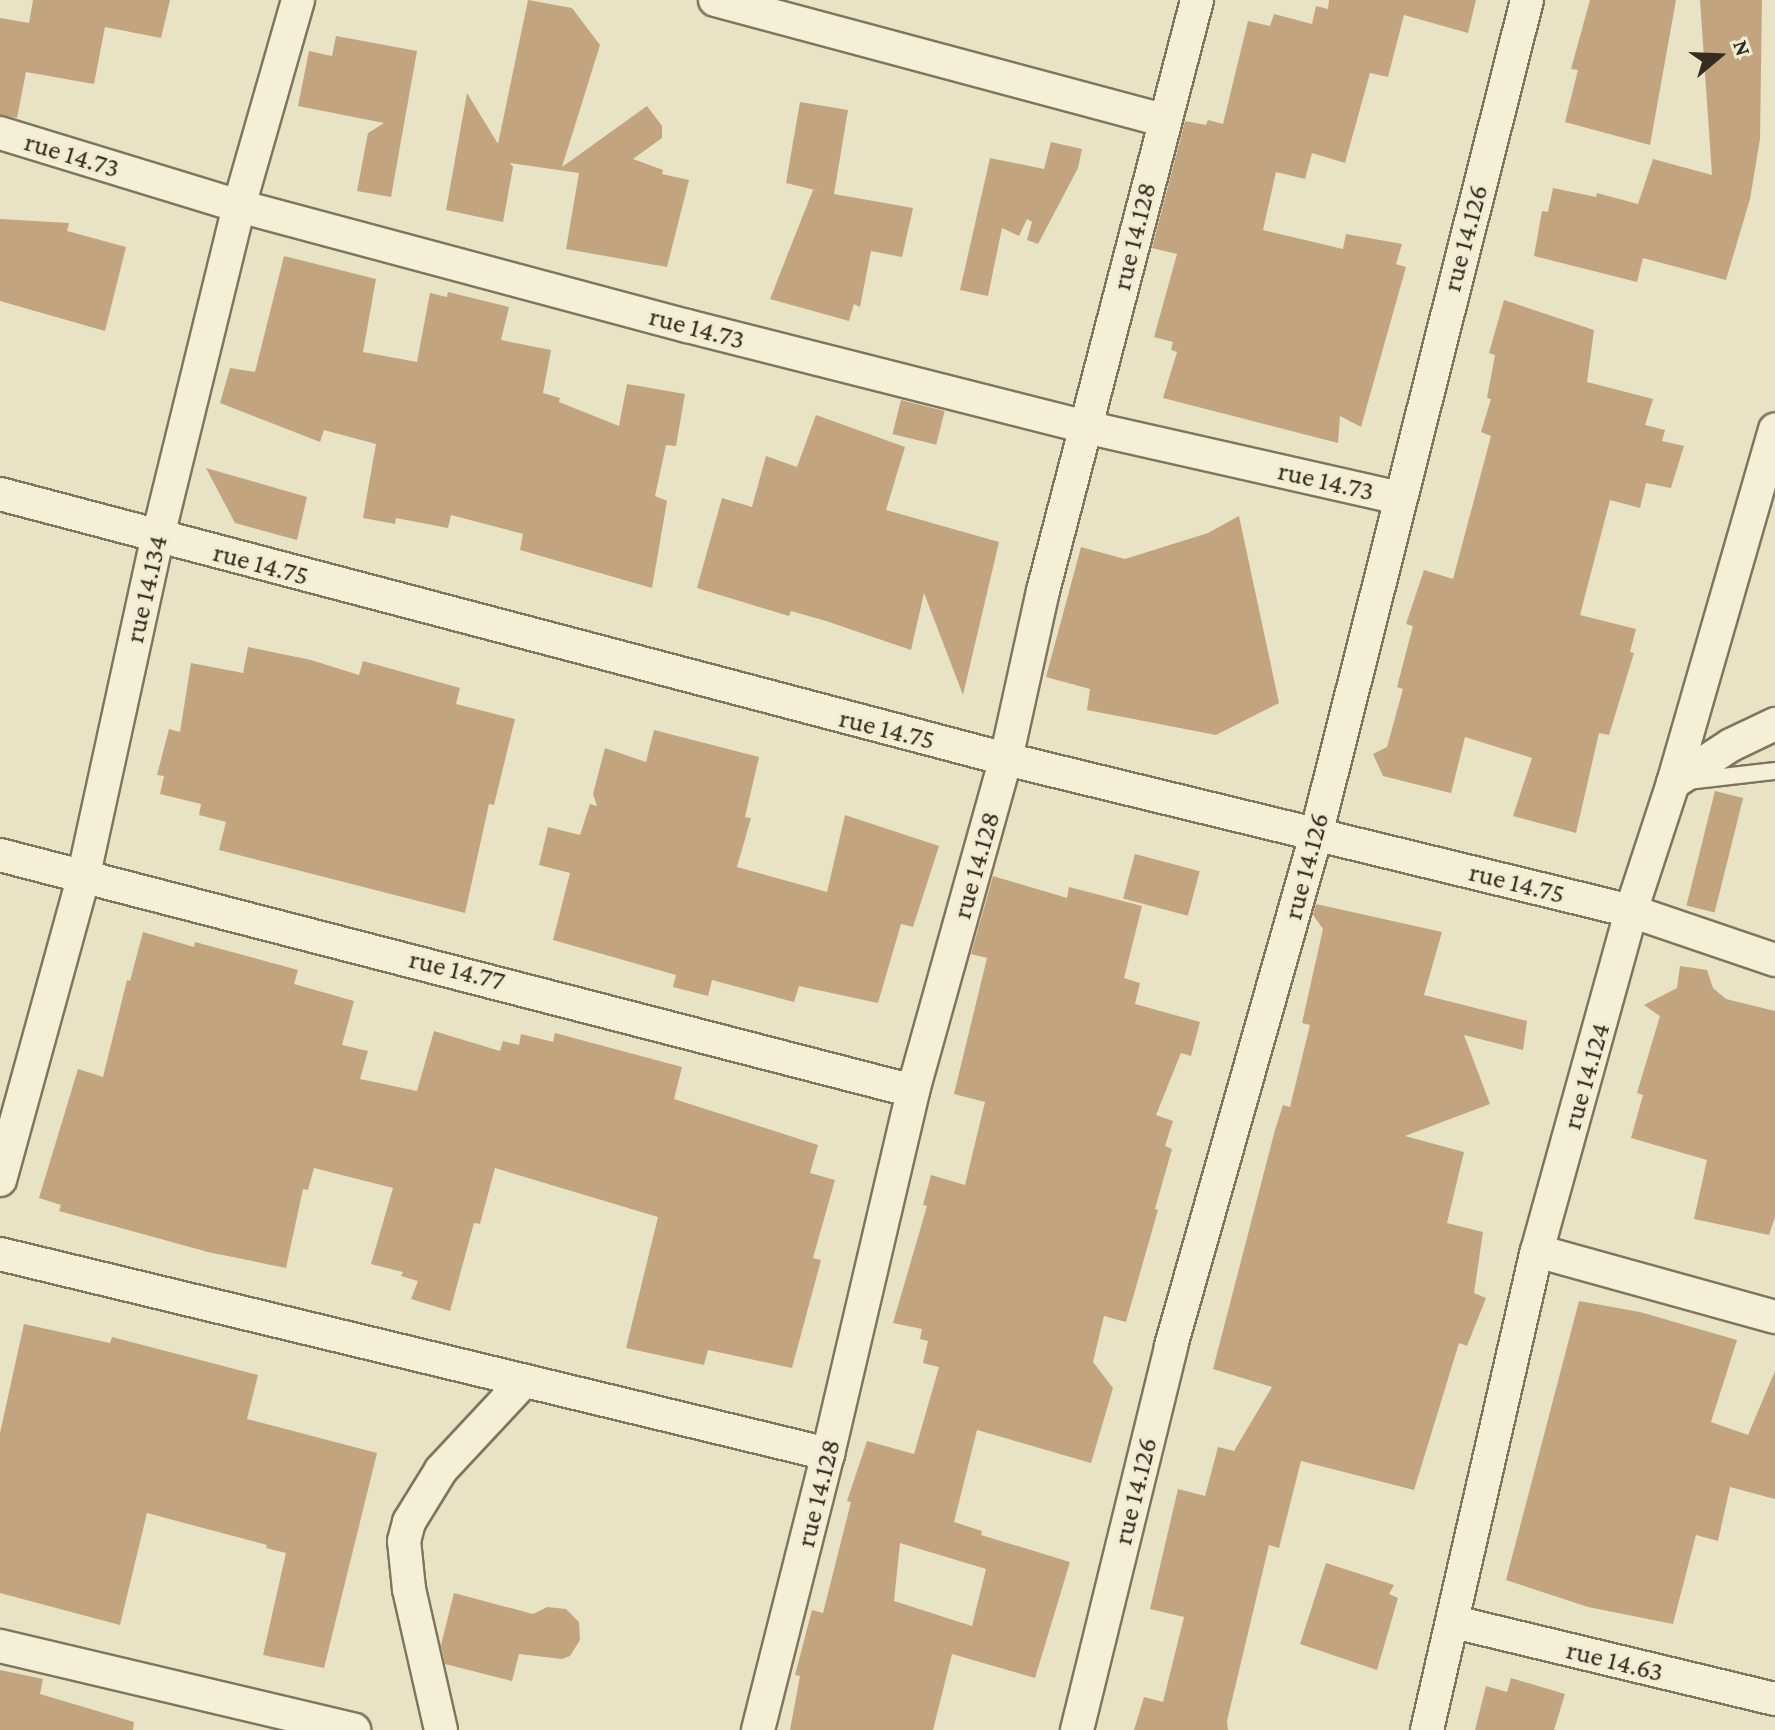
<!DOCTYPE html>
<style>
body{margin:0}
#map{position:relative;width:1775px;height:1730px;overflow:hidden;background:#e8e3c5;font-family:"Crimson Pro",serif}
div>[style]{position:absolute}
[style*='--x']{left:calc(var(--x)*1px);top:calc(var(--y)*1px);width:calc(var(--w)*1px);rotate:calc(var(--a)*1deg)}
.building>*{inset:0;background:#c2a57f;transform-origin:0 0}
.roads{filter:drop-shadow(2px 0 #81755d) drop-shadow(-2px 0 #81755d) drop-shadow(0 2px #81755d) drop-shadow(0 -2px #81755d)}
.lane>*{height:16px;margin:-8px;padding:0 8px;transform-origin:8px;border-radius:8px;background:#f4f0d7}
.street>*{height:32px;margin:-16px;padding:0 16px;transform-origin:16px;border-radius:16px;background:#f4f0d7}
span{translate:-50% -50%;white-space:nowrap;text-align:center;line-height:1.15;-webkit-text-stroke:7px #f1edd3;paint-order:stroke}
.street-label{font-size:28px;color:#332c1f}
.north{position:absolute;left:1679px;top:16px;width:80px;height:80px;-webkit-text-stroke:6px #f1edd3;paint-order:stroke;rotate:71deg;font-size:22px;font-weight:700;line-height:32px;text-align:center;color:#332c1f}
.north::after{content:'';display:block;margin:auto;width:28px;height:36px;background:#332c1f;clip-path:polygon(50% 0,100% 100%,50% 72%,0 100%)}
</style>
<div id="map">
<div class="building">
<div style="clip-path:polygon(33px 0,170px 0,161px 38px,105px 27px,94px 84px,26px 72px,17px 118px,0 115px,0 18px,29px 23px)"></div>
<div style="clip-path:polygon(528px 0,572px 8px,600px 45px,562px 167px,647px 106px,662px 126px,662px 138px,633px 159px,663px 170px,662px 174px,689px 180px,667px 267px,566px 249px,579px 173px,510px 163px,513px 167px,503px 222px,446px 210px,467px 93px,498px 144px)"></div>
<div style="clip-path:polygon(1329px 0,1476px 0,1468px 33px,1404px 15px,1388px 77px,1370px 73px,1345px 163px,1312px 153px,1305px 179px,1276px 172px,1263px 230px,1343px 249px,1346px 234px,1402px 244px,1396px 264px,1406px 267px,1361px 427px,1340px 416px,1338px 443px,1163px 398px,1177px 352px,1171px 350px,1173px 342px,1154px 337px,1177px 254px,1152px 248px,1185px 121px,1206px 125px,1208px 120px,1223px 124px,1248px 21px,1270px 26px,1274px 14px,1312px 24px,1316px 6px,1328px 9px)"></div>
<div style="clip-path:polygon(1590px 0,1676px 0,1650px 145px,1565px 122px,1578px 70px,1571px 69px)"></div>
<div style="clip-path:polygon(1700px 0,1762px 0,1760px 139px,1750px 199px,1726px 280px,1643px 258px,1637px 282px,1534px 256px,1542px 211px,1548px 212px,1553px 188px,1596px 197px,1597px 193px,1638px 204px,1653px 159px,1712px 175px)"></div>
<div style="clip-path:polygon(336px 36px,417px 51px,391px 197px,357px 191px,368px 133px,384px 123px,298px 106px,309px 51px,332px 56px)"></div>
<div style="clip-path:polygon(800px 102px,848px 110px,834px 194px,913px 208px,902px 257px,871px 251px,860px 307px,854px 304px,849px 321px,770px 299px,813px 190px,819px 191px,786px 183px)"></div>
<div style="clip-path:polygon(1051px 142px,1082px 149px,1078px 168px,1038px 244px,1027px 240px,1032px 222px,1027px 219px,1019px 236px,1002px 228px,988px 296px,960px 290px,990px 158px,1044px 169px)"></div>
<div style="clip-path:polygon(0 219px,69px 223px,67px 231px,126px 247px,105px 331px,0 301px)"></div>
<div style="clip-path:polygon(284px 256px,376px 279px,363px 352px,417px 362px,430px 293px,447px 297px,448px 292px,509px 307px,501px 340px,551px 350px,543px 393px,560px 398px,559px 402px,619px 426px,627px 384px,685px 394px,676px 446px,666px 445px,655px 496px,667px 501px,652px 588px,520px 550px,523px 534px,451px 515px,448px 528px,396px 518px,395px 524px,363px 518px,376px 444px,324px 430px,320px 442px,220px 403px,230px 368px,255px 372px)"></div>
<div style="clip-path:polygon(1504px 300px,1594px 330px,1587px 382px,1653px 399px,1645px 425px,1665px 430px,1662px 441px,1684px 446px,1671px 488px,1646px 483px,1640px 508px,1610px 500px,1580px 615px,1636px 629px,1630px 652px,1634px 653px,1609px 735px,1599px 733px,1576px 833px,1513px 816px,1532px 758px,1465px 737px,1451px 793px,1383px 776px,1373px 754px,1387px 747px,1403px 689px,1397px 687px,1413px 626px,1406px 624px,1424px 570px,1453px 579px,1491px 436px,1481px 432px,1491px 399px,1487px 398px,1495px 355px,1489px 353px)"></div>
<div style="left:901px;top:400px;width:45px;height:35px;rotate:14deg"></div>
<div style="clip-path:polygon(816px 415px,905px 447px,886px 510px,999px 542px,963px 695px,924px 593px,911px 650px,826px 621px,791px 611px,789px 616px,697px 588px,722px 498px,752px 507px,766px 456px,797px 467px)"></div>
<div style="clip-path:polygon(206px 468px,307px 497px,297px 540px,235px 523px)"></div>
<div style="clip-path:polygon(1239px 516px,1279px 703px,1216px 735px,1087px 710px,1090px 689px,1046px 677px,1081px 547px,1125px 559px,1208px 533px)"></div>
<div style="clip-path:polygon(248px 647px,311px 660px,359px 675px,363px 661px,460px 688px,456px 704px,515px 719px,494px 805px,489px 804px,465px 913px,219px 850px,226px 822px,199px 815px,201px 804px,160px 794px,164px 776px,157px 775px,169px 729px,180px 732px,191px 663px,243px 673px)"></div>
<div style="clip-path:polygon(654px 730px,759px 757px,745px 817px,751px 818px,737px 867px,827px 892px,845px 815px,939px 846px,913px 927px,901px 924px,878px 1003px,799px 986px,794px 1002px,712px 980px,708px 996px,673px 987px,676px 975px,553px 940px,570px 873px,539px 865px,548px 827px,580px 835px,590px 804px,597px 806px,593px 794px,605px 748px,646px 762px)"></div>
<div style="left:1715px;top:791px;width:29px;height:118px;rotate:14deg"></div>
<div style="left:1135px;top:854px;width:67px;height:46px;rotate:15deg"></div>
<div style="clip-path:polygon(evenodd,993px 876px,1067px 898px,1069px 887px,1142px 906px,1124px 978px,1140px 983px,1135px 1004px,1200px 1022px,1191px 1056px,1181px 1053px,1156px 1115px,1173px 1121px,1165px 1146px,1172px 1149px,1155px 1209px,1158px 1210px,1126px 1322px,1104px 1316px,1093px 1362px,1113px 1388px,1091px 1463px,977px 1430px,954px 1522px,982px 1531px,981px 1535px,1070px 1562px,1035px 1678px,952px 1654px,933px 1730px,790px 1730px,800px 1676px,795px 1675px,812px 1610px,823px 1613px,851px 1502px,847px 1501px,867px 1441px,914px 1454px,939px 1367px,923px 1363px,928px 1341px,920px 1339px,922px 1329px,893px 1323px,927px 1206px,923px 1205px,931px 1175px,965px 1185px,985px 1102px,954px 1094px,987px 958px,971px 954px,993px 876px,900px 1543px,986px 1569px,972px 1626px,894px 1601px,900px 1543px)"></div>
<div style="clip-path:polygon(1316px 904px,1442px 932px,1424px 995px,1527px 1021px,1523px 1050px,1464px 1035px,1490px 1104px,1405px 1136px,1464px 1152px,1447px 1223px,1483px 1232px,1474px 1293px,1486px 1298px,1467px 1346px,1459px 1343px,1414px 1490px,1301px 1461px,1279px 1548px,1269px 1545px,1227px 1721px,1228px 1730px,1134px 1730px,1144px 1697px,1163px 1702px,1184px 1617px,1150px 1609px,1178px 1489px,1205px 1496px,1218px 1447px,1234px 1451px,1272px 1387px,1213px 1369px,1275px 1130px,1283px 1105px,1290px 1107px,1310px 1025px,1302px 1023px,1323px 929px,1313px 915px)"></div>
<div style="clip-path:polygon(143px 932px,194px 947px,195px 942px,298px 970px,294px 984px,354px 1001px,342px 1045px,368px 1051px,360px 1079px,417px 1091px,434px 1031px,500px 1051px,503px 1041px,519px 1045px,521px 1034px,553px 1042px,555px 1033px,682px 1067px,674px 1099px,818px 1145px,810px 1173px,835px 1180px,813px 1258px,821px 1260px,792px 1368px,708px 1350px,704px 1365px,626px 1348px,658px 1217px,495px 1168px,480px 1224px,474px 1223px,450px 1311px,411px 1299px,418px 1281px,401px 1276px,403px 1272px,371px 1264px,393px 1188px,314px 1168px,308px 1190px,303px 1189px,286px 1268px,208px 1252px,59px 1211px,61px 1205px,39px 1198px,78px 1069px,103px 1077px,127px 980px,130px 981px)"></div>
<div style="clip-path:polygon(1680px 966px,1707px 970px,1713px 988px,1726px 999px,1775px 1011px,1775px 1217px,1769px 1235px,1694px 1219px,1707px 1160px,1631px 1138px,1643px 1095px,1637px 1093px,1660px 1016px,1644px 1005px,1677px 988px)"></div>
<div style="clip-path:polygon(1579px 1301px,1640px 1312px,1737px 1340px,1711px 1422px,1748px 1435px,1775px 1371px,1775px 1499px,1730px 1487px,1718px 1541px,1696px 1535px,1673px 1624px,1588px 1607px,1506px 1580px)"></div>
<div style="clip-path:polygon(24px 1324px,110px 1343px,112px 1337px,258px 1375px,247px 1419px,377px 1453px,324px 1668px,263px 1655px,286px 1553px,266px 1548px,267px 1545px,147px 1513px,120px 1625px,0 1593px,0 1433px)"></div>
<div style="clip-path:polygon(1326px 1563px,1394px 1585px,1389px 1594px,1398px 1598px,1377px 1670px,1300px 1644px)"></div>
<div style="clip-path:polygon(454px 1593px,533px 1614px,547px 1607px,566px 1609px,579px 1622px,580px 1640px,570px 1656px,562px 1659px,519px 1654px,512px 1681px,445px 1664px,441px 1645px)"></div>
<div style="clip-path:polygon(0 1670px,43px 1679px,40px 1694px,134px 1722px,133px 1730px,0 1730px)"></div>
<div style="clip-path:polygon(1511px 1678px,1565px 1694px,1554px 1730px,1475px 1730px,1486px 1686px,1507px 1692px)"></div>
</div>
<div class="roads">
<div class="lane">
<div style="--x:1687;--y:781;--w:89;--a:-6.5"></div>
</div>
<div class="street">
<div style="--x:715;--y:0;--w:465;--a:15"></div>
<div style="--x:0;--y:133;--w:250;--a:17"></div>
<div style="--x:239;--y:206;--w:464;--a:15"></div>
<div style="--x:687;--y:326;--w:411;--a:14.2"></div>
<div style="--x:1085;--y:427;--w:323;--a:12.7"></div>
<div style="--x:0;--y:494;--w:1040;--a:14.76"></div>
<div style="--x:1006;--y:759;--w:643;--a:13.67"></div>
<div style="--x:1631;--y:911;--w:152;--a:18.8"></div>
<div style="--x:1673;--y:783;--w:69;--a:-33.2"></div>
<div style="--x:1731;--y:745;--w:49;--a:-25.5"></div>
<div style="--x:0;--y:855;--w:943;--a:14.49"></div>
<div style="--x:0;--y:1180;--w:317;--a:-74.6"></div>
<div style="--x:84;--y:874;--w:346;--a:-77.7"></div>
<div style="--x:158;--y:536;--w:340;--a:-76.2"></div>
<div style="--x:239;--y:206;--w:214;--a:-74"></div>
<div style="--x:1537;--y:1251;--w:247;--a:15.5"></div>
<div style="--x:0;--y:1254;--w:852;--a:13.58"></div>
<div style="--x:1454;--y:1622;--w:330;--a:13.5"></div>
<div style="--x:0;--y:1646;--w:364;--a:13.3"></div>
<div style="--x:441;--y:1730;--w:145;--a:-102.8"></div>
<div style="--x:409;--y:1589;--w:48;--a:-95.9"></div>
<div style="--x:404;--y:1541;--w:20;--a:-75"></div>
<div style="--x:409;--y:1522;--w:61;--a:-58.4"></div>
<div style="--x:441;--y:1470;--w:122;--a:-47"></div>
<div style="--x:758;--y:1730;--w:285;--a:-75.8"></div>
<div style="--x:828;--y:1454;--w:373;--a:-76.8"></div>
<div style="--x:913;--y:1091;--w:345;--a:-74.4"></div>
<div style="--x:1006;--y:759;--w:172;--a:-77.6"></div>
<div style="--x:1043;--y:591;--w:611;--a:-75.39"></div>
<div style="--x:1077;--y:1730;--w:395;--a:-76.2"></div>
<div style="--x:1171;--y:1346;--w:531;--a:-74.16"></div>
<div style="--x:1316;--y:835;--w:861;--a:-75.82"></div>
<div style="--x:1427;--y:1730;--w:491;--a:-77.1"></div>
<div style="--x:1537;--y:1251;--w:353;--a:-74.5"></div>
<div style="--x:1631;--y:911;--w:135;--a:-71.8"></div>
<div style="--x:1673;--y:783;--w:368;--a:-73.9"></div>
</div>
</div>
<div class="street-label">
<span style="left:72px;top:155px;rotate:17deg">rue 14.73</span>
<span style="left:1134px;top:236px;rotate:-76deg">rue 14.128</span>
<span style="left:1465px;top:238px;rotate:-75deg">rue 14.126</span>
<span style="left:697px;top:328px;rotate:15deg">rue 14.73</span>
<span style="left:1326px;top:481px;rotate:13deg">rue 14.73</span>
<span style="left:261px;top:564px;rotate:15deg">rue 14.75</span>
<span style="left:146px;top:589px;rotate:-77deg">rue 14.134</span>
<span style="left:887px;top:729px;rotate:14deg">rue 14.75</span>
<span style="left:976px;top:865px;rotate:-74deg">rue 14.128</span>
<span style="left:1306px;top:866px;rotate:-75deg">rue 14.126</span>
<span style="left:1517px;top:883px;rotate:14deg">rue 14.75</span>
<span style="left:457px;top:970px;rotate:14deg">rue 14.77</span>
<span style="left:1586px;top:1076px;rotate:-74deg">rue 14.124</span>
<span style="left:1135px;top:1491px;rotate:-76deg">rue 14.126</span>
<span style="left:818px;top:1493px;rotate:-76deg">rue 14.128</span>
<span style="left:1615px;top:1661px;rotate:14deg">rue 14.63</span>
</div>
<div class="north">N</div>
</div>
